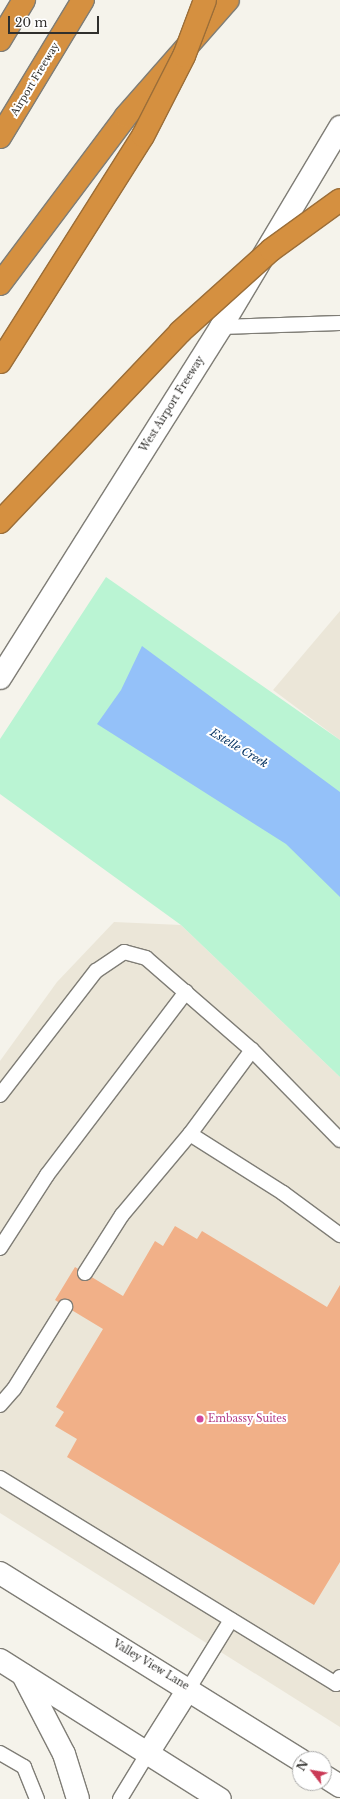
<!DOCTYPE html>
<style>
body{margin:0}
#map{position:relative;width:340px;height:1799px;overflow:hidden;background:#f5f3eb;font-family:"Libre Baskerville",serif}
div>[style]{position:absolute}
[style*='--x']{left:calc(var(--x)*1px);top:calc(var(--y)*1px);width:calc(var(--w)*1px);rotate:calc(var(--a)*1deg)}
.built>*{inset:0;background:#ebe6d8}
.green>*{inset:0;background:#baf4d3}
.water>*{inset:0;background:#94c1f9}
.building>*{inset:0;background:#f1b088}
.roads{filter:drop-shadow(1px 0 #7f7d76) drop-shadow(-1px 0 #7f7d76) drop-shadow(0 1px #7f7d76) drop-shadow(0 -1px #7f7d76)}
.lane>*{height:14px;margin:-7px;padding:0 7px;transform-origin:7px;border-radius:7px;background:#fff}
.secondary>*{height:22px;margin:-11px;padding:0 11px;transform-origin:11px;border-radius:11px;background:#fff}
.highway>*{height:22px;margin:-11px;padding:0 11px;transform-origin:11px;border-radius:11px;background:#d59040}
.bridges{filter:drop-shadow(1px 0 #9b6e39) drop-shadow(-1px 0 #9b6e39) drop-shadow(0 1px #9b6e39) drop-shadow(0 -1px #9b6e39)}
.highway-bridge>*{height:22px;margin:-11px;padding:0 11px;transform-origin:11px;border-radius:11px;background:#d59040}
.dots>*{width:11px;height:11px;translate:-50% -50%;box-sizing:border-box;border:2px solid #fff;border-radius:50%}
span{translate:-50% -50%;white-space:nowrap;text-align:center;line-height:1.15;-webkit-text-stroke:4px #fff;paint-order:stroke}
.street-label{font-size:10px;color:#302f2c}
.hotel-label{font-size:10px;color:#b23c85}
.left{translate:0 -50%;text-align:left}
.water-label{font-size:11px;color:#002f5f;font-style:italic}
.north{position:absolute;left:292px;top:1751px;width:40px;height:40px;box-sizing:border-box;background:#fff;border:1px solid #acacab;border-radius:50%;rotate:301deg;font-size:11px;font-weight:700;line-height:16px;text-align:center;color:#302f2c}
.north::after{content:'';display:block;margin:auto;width:14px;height:18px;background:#ca3a56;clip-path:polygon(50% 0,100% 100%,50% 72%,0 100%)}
.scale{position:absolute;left:8px;top:16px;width:91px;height:18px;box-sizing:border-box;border:2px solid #302f2c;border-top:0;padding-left:5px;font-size:12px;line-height:14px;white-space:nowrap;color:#302f2c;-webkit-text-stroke:3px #fff;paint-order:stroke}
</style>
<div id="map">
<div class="built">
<div style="clip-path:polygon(340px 611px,340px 740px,273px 690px)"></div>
<div style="clip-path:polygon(114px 922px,181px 925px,340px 1077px,340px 1727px,0 1513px,0 1061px,57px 982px)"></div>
</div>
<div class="green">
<div style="clip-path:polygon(106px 577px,340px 740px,340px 1077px,181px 925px,0 794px,0 739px)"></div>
</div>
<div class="water">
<div style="clip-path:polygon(142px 646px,340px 792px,340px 897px,286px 844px,97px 724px,121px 690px)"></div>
</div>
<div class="building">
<div style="clip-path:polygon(175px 1226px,197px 1239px,202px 1231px,327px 1307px,340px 1285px,340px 1562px,314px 1605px,67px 1457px,77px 1439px,55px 1426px,64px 1412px,56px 1407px,103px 1329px,55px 1300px,75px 1267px,123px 1296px,155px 1241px,163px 1246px)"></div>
</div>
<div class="roads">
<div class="lane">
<div style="--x:221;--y:327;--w:119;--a:-1.9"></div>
<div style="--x:252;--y:1050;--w:126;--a:45.6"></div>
<div style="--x:0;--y:1095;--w:157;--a:-52.3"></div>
<div style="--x:96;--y:971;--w:34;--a:-34"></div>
<div style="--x:124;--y:952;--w:23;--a:15"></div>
<div style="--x:146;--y:958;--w:140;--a:41"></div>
<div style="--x:252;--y:1050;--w:104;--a:126.4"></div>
<div style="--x:190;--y:1134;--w:110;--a:32.4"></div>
<div style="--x:283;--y:1193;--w:71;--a:36.4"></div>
<div style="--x:0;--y:1248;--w:87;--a:-57.2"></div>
<div style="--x:47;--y:1175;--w:230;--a:-52.8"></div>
<div style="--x:85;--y:1273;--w:69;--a:-57.5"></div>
<div style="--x:122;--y:1215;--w:106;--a:-50"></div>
<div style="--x:0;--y:1405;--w:21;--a:-49"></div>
<div style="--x:14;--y:1389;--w:97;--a:-58.1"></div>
<div style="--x:0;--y:1478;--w:394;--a:31.5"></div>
<div style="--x:336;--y:1684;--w:8;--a:-60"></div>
<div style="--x:189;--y:1688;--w:80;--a:-58.3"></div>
<div style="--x:0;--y:1753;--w:28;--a:30"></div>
<div style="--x:24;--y:1767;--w:35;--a:68"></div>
<div style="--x:120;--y:1799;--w:54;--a:-58.7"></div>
</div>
<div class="secondary">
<div style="--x:0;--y:678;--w:415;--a:-57.8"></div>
<div style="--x:221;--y:327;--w:233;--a:-59.2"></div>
<div style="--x:0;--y:1573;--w:354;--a:31.9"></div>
<div style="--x:0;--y:1660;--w:260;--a:32.3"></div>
<div style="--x:23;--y:1675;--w:89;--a:62.6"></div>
<div style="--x:64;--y:1754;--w:47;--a:72.7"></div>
<div style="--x:148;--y:1753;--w:77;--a:-57.8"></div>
<div style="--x:324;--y:1776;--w:19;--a:32"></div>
</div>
<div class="highway">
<div style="--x:0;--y:40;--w:47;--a:-59"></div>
<div style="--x:0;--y:137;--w:160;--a:-58.8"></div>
<div style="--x:0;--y:284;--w:210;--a:-53.1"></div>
<div style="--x:126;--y:116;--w:154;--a:-48.7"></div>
</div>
</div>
<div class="bridges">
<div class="highway-bridge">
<div style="--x:0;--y:362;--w:267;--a:-57.7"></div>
<div style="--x:143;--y:136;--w:90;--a:-62.9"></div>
<div style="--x:184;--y:56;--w:60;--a:-69.4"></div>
<div style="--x:0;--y:522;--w:262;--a:-46.5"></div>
<div style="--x:180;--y:332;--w:122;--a:-42"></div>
<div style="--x:271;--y:250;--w:85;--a:-35.9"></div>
</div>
</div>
<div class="dots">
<div style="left:200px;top:1419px;background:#d1479c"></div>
</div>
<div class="street-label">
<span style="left:35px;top:79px;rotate:-59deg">Airport Freeway</span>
<span style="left:172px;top:404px;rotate:-58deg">West Airport Freeway</span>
<span style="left:151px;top:1665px;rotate:31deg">Valley View Lane</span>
</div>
<div class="hotel-label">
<span class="left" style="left:208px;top:1419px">Embassy Suites</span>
</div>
<div class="water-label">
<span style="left:239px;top:748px;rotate:31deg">Estelle Creek</span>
</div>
<div class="north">N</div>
<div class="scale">20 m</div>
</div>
